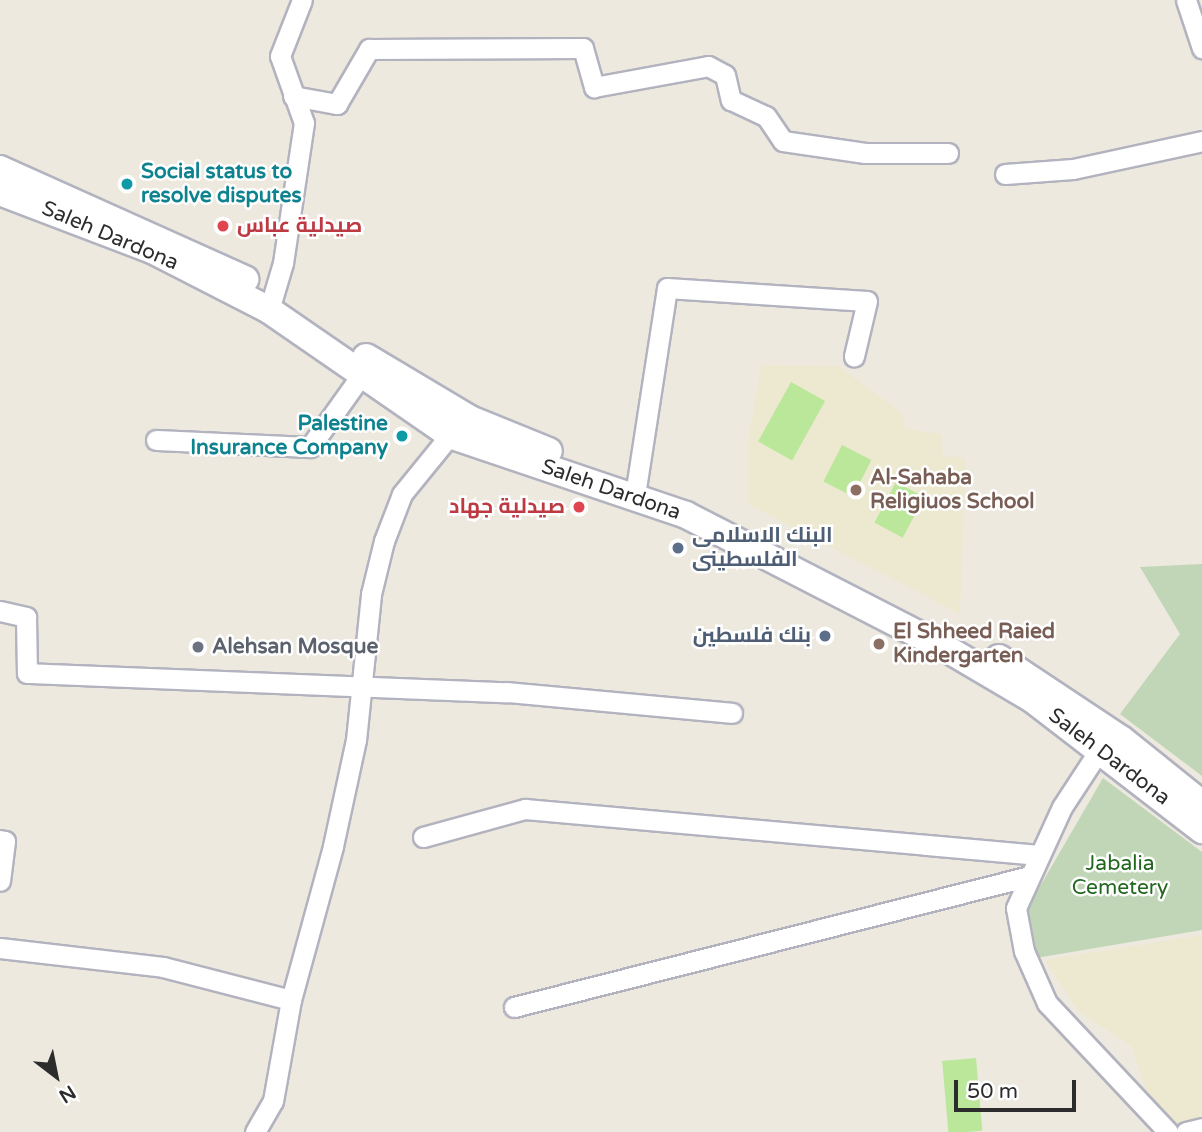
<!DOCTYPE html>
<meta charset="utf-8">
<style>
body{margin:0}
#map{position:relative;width:1202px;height:1132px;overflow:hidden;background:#ede9df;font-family:"Varela Round",Cairo,sans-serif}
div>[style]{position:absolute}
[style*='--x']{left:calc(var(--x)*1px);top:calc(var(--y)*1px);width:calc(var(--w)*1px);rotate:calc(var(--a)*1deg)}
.education>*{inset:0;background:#ede9d0}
.cemetery>*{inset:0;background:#c1d6b7}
.pitch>*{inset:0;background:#bbe79b;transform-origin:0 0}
.roads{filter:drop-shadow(2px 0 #b2b3bf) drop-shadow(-2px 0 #b2b3bf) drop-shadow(0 2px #b2b3bf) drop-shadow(0 -2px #b2b3bf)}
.street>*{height:19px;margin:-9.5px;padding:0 9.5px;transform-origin:9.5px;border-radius:9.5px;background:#fff}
.secondary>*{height:26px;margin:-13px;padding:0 13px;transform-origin:13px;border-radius:13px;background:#fff}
.dots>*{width:19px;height:19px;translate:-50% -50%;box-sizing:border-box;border:4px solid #fff;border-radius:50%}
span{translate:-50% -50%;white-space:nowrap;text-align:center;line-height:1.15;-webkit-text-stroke:5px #fff;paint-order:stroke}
.culture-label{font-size:21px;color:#0d838f;font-weight:700}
.left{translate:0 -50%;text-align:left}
.right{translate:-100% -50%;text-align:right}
.health-label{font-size:21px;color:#be3a42;font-weight:700}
.street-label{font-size:21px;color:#2c2c2c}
.education-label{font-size:21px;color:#785e54;font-weight:700}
.service-label{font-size:21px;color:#4e5e75;font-weight:700}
.worship-label{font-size:21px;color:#5b616d;font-weight:700}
.park-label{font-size:21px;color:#22671e}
.north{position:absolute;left:21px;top:1041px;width:70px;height:70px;-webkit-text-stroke:5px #fff;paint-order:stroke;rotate:148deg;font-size:19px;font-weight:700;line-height:28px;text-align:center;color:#2c2c2c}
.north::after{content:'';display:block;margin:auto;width:24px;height:32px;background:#2c2c2c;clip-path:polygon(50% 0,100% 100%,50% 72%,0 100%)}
.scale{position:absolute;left:954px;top:1080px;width:122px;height:32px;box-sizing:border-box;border:4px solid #2c2c2c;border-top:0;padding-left:9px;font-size:21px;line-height:24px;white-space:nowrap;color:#2c2c2c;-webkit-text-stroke:5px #fff;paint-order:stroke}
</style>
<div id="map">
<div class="education">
<div style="clip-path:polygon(761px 365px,838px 366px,902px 413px,905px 429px,941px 434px,943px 456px,966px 458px,960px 614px,748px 504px,747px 446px)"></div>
<div style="clip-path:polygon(1202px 935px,1202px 1125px,1174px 1129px,1147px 1091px,1131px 1046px,1078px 1011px,1045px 960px)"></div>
</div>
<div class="cemetery">
<div style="clip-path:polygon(1202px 564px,1202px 776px,1120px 714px,1180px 634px,1140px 567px)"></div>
<div style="clip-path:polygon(1103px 778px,1202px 852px,1202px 930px,1036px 958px,1028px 907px)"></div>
</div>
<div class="pitch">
<div style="left:791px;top:382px;width:39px;height:68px;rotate:29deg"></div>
<div style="left:842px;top:445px;width:33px;height:41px;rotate:27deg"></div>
<div style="left:896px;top:482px;width:32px;height:46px;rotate:28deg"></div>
<div style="left:976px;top:1058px;width:73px;height:34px;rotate:85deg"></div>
</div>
<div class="roads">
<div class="street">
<div style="--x:1186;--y:0;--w:51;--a:71.6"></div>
<div style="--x:293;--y:96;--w:45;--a:10.3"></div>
<div style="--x:337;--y:104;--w:64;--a:-59.8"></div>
<div style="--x:369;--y:49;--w:214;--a:-0.3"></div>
<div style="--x:583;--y:48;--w:41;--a:74.2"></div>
<div style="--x:594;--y:87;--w:116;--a:-10.4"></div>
<div style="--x:708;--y:66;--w:19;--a:28"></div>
<div style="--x:725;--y:75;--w:26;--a:77"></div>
<div style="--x:731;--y:100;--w:38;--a:25"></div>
<div style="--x:766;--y:116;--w:30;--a:56"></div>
<div style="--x:783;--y:141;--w:83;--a:8.3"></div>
<div style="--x:865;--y:153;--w:83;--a:0"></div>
<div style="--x:1005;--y:174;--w:68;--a:-4.2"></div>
<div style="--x:1073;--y:169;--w:132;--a:-12.2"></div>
<div style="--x:269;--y:310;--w:49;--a:-73.4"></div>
<div style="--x:283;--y:263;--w:142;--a:-81.5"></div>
<div style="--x:304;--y:123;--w:71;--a:-109.7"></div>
<div style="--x:280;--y:56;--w:60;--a:-68.6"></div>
<div style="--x:156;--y:440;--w:154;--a:2.6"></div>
<div style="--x:310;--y:447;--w:90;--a:-54.5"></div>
<div style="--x:635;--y:495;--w:209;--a:-81.2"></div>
<div style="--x:667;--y:288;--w:200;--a:3.7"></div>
<div style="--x:867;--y:301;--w:57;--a:103.3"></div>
<div style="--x:0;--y:611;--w:27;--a:13"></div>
<div style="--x:26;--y:617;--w:56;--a:89"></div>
<div style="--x:27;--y:673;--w:480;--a:2.3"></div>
<div style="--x:507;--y:692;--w:226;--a:5.3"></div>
<div style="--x:1100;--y:749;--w:69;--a:123.2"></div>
<div style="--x:1062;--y:807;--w:111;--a:114.5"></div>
<div style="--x:1016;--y:908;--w:44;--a:79.5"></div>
<div style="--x:1024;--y:951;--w:57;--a:66.1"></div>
<div style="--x:1047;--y:1003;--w:177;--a:46.8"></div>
<div style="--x:423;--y:837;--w:106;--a:-15.4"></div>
<div style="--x:525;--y:809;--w:516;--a:5.11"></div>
<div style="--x:0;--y:840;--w:5;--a:11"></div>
<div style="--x:5;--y:841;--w:40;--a:97.1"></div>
<div style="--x:0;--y:948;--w:164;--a:6.6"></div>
<div style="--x:163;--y:967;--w:132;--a:14.5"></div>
<div style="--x:514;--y:1007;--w:532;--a:-14.25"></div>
<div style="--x:255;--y:1132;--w:36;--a:-60"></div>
<div style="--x:273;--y:1101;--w:103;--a:-79.9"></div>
<div style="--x:291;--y:1000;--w:160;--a:-74.7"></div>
<div style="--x:333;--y:846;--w:108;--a:-77.8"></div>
<div style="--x:356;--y:740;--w:147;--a:-84.1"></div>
<div style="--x:371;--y:594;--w:55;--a:-76.2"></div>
<div style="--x:384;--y:541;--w:50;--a:-69"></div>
<div style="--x:402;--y:494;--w:76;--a:-50.9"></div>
<div style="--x:1186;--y:1132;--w:16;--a:-14"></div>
</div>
<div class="secondary">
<div style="--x:0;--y:169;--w:269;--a:24.2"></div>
<div style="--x:0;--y:192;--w:163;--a:20.9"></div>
<div style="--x:152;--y:250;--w:131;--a:27.1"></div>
<div style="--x:269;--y:310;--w:220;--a:34.6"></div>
<div style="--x:450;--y:435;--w:249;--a:18.7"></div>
<div style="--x:686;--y:515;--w:293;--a:27.2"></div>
<div style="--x:947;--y:649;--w:99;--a:30.5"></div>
<div style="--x:1032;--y:699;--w:215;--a:37.6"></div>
<div style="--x:366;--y:357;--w:121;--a:30.8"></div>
<div style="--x:470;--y:419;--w:85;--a:22.1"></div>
<div style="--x:999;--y:658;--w:146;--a:33.6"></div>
<div style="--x:1121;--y:739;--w:104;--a:38.7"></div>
</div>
</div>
<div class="dots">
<div style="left:127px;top:184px;background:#0f9aa8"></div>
<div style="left:223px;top:226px;background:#e0444e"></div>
<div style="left:402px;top:436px;background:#0f9aa8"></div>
<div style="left:856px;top:490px;background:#8d6e63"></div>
<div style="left:579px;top:507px;background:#e0444e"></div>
<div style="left:678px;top:548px;background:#5c6f8a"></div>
<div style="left:825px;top:636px;background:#5c6f8a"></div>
<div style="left:879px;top:644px;background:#8d6e63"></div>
<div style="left:198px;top:647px;background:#6b7280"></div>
</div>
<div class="culture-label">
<span class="left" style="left:141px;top:184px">Social status to<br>resolve disputes</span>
<span class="right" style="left:388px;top:436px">Palestine<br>Insurance Company</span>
</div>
<div class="health-label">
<span class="left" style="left:237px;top:226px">صيدلية عباس</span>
<span class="right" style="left:565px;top:507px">صيدلية جهاد</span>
</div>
<div class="street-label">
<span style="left:110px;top:236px;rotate:23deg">Saleh Dardona</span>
<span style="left:611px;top:490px;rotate:19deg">Saleh Dardona</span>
<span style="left:1109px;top:757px;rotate:37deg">Saleh Dardona</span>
</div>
<div class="education-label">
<span class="left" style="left:870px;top:490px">Al-Sahaba<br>Religiuos School</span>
<span class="left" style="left:893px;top:644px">El Shheed Raied<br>Kindergarten</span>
</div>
<div class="service-label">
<span class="left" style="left:692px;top:548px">البنك الاسلامى<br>الفلسطينى</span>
<span class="right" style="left:811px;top:636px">بنك فلسطين</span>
</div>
<div class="worship-label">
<span class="left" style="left:212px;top:647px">Alehsan Mosque</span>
</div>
<div class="park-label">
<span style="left:1120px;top:876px">Jabalia<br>Cemetery</span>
</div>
<div class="north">N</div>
<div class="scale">50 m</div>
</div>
